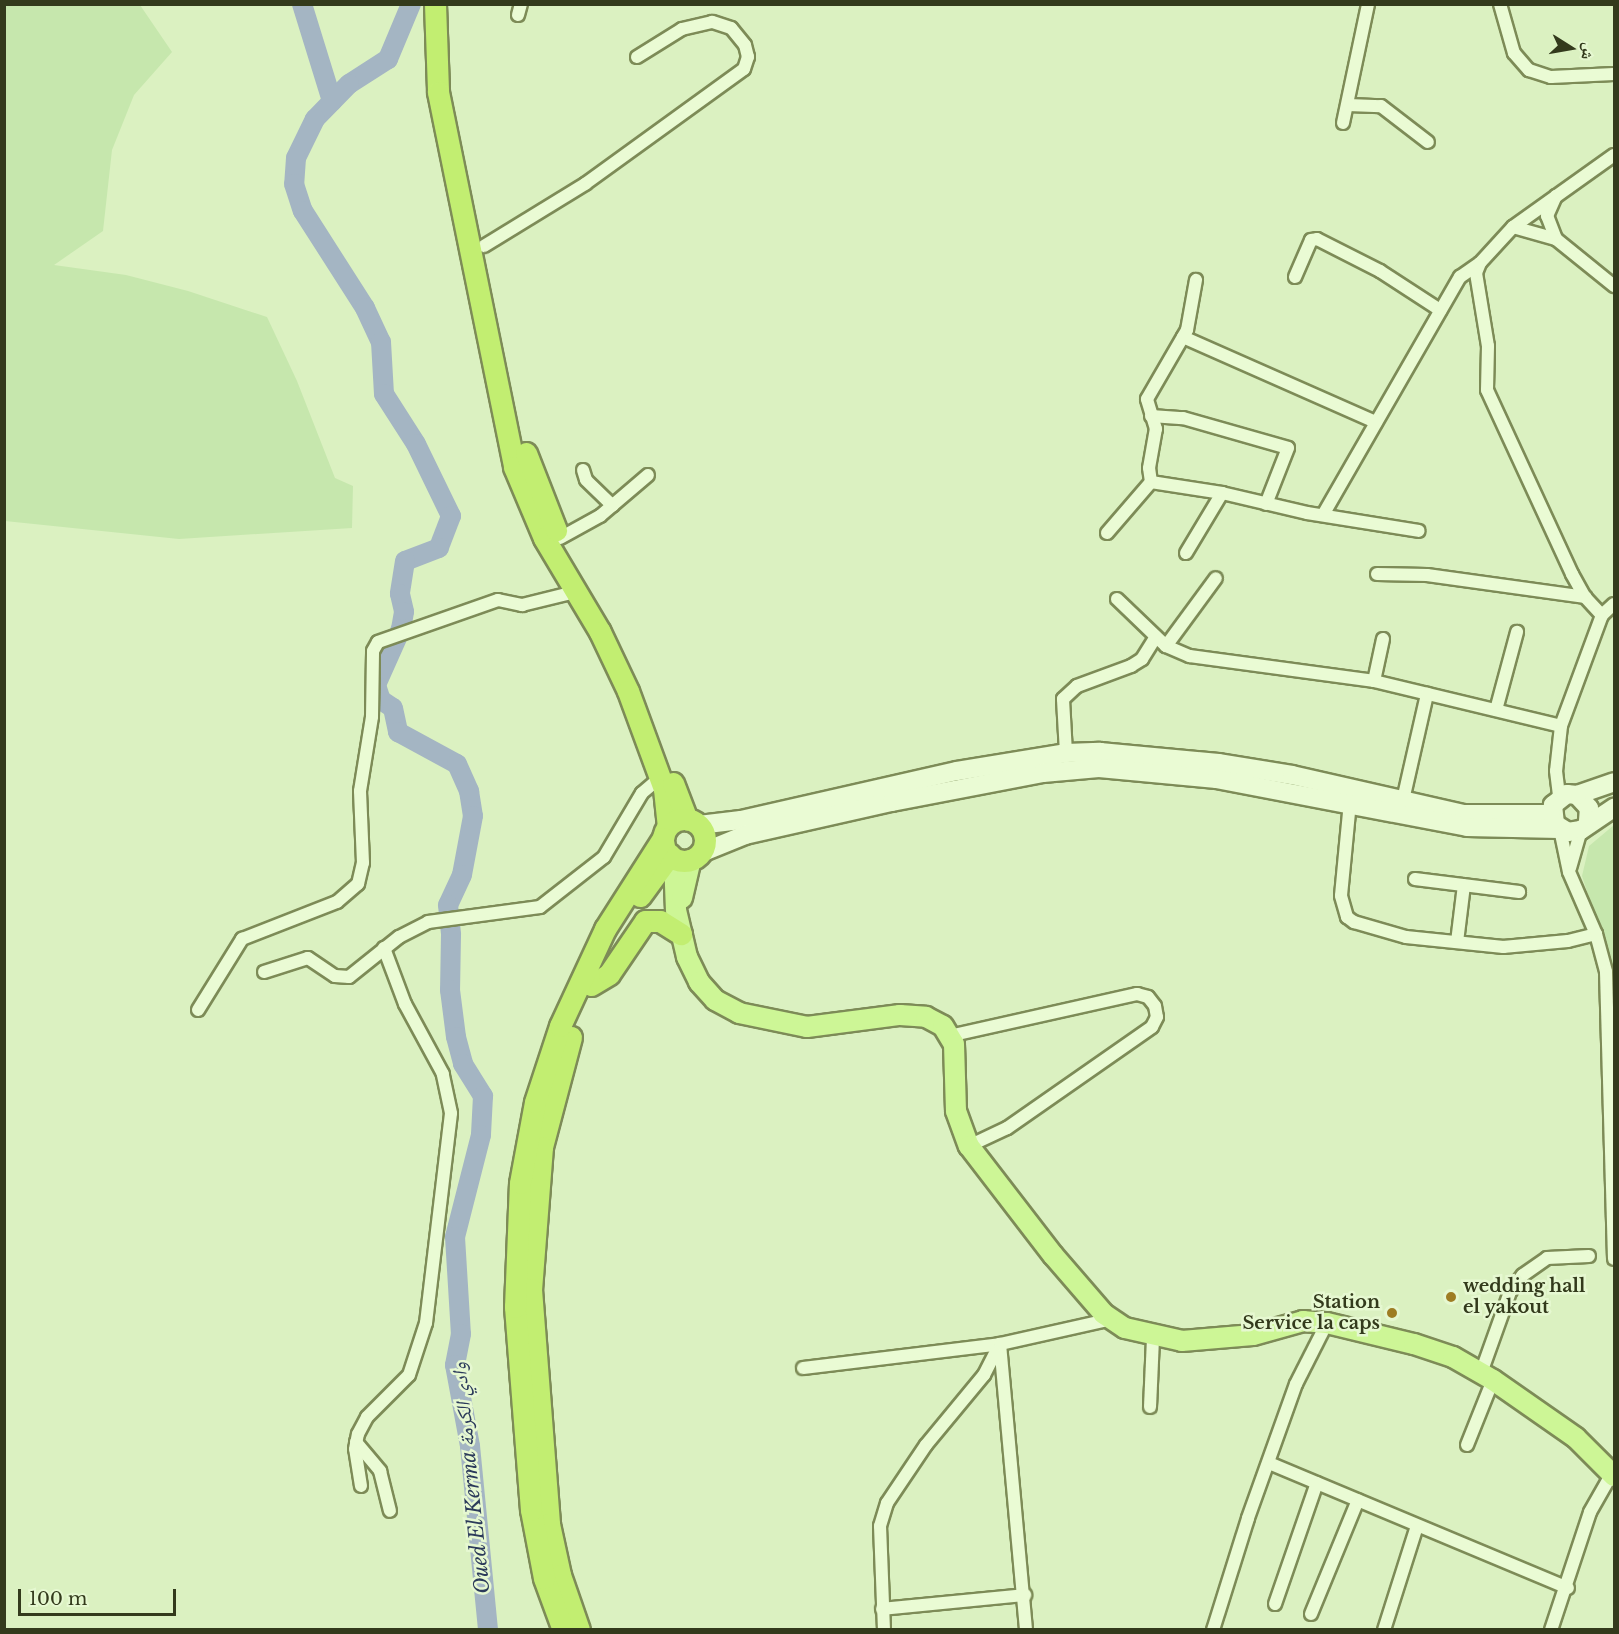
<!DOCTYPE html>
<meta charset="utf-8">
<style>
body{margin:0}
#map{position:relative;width:1619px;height:1634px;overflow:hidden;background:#dbf1c1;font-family:"Libre Baskerville","Noto Naskh Arabic",serif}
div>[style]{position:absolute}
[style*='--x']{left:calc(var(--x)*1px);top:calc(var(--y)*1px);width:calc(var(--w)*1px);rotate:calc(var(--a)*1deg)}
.farmland>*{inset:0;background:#c6e7ad}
.river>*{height:20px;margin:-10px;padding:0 10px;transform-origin:10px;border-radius:10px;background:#a4b5c3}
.roads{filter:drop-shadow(2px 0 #7d8b57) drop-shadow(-2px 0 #7d8b57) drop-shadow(0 2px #7d8b57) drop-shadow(0 -2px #7d8b57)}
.minor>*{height:12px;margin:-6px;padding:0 6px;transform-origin:6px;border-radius:6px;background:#eafbd4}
.secondary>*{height:18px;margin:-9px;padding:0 9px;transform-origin:9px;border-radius:9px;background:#eafbd4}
.primary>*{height:20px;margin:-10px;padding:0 10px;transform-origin:10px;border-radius:10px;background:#cdf696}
.trunk>*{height:21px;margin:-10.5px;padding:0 10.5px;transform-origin:10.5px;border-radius:10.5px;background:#c2ee71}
.trunk>.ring{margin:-10.5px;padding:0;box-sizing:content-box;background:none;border:21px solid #c2ee71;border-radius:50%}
.dots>*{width:16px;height:16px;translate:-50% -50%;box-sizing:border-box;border:3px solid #e6f8d1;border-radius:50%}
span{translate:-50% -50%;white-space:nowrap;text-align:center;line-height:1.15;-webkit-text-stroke:5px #e6f8d1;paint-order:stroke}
.poi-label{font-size:18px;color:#333a1c;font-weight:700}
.left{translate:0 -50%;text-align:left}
.right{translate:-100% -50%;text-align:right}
.water-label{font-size:20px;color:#2b3a5a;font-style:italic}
.frame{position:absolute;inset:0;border:6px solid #333a1c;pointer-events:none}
.north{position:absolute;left:1541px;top:18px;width:60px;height:60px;-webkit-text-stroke:4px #e6f8d1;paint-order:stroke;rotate:101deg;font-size:16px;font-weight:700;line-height:24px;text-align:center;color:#333a1c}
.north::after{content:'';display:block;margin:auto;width:21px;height:27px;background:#333a1c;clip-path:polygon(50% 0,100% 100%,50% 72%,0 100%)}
.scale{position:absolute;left:18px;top:1589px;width:158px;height:27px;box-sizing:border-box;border:3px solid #333a1c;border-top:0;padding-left:8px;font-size:18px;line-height:21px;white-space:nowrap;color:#333a1c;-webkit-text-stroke:4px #e6f8d1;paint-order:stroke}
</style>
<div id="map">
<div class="farmland">
<div style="clip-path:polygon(4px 5px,140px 5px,172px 52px,134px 95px,112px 150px,103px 231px,54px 265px,126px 275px,188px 291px,267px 317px,297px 381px,335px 478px,353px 486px,352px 528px,179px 539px,5px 521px)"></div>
<div style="clip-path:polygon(1614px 825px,1614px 1011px,1611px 965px,1582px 876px,1589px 846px)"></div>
</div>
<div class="river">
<div style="--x:302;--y:4;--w:102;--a:72.8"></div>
<div style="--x:411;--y:4;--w:60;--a:112.7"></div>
<div style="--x:388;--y:59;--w:46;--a:147.3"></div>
<div style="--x:349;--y:84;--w:49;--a:134.2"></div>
<div style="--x:315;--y:119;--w:43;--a:116"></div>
<div style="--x:296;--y:158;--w:26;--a:94"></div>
<div style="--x:294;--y:184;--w:28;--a:72"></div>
<div style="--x:303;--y:211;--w:115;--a:57.4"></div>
<div style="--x:365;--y:308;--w:38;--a:65"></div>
<div style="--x:381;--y:342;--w:52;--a:86.7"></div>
<div style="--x:384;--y:394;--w:59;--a:57.4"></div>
<div style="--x:416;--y:444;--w:80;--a:64.1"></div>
<div style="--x:451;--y:516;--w:34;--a:111"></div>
<div style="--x:439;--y:548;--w:36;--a:159"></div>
<div style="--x:405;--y:561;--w:33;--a:99"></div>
<div style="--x:400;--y:594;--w:18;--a:77"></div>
<div style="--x:404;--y:612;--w:17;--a:100"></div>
<div style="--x:401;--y:629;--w:61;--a:114.1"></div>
<div style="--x:376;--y:685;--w:16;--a:72"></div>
<div style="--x:381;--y:700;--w:14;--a:34"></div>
<div style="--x:393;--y:708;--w:25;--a:78"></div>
<div style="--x:398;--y:732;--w:67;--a:28.5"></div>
<div style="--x:457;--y:764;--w:30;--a:66"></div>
<div style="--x:469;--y:791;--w:25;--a:81"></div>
<div style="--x:473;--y:816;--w:60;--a:100.6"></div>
<div style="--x:462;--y:875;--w:33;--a:115"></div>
<div style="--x:448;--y:905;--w:30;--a:84"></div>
<div style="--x:451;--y:935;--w:55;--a:91"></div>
<div style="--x:450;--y:990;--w:47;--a:82.7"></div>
<div style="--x:456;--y:1037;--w:28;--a:75"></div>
<div style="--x:463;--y:1064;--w:38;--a:58"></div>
<div style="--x:483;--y:1096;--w:39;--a:93"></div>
<div style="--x:481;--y:1135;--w:105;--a:104.3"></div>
<div style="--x:455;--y:1237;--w:97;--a:86.5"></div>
<div style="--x:461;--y:1334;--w:32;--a:101"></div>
<div style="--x:455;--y:1365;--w:82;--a:79.5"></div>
<div style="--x:470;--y:1446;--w:185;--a:84.4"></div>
</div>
<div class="roads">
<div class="minor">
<div style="--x:1500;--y:4;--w:51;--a:74.1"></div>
<div style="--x:1514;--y:53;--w:23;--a:49"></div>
<div style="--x:1529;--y:70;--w:23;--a:18"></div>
<div style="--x:1551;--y:77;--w:63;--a:-2.7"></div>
<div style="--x:518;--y:15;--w:11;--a:-75"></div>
<div style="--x:1348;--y:105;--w:33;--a:2"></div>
<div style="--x:1381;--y:106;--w:59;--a:37.5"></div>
<div style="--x:1343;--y:123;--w:122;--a:-78.1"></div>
<div style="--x:1513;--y:227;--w:45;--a:15.6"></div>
<div style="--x:1556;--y:239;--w:25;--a:-111"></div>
<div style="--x:1547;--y:216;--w:22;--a:-66"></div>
<div style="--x:1556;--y:239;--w:75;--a:39"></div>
<div style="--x:484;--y:246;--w:119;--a:-31.5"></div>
<div style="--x:585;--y:184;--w:196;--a:-35.9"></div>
<div style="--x:744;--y:69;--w:13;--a:-72"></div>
<div style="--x:748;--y:57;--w:12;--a:-104"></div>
<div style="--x:745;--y:45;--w:22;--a:-129"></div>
<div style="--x:731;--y:28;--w:20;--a:-162"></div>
<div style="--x:712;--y:22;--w:31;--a:167"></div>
<div style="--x:682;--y:29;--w:53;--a:148.1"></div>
<div style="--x:1480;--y:263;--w:11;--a:112"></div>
<div style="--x:1476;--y:273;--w:74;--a:80.7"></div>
<div style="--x:1488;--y:346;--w:44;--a:91.3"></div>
<div style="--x:1487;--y:390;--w:203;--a:65.2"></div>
<div style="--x:1572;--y:574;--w:26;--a:61"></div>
<div style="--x:1585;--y:597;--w:25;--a:47"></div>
<div style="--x:1602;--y:615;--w:118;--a:110.3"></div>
<div style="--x:1561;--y:726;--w:45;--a:96.3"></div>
<div style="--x:1556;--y:771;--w:26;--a:83"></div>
<div style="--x:1295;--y:277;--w:40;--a:-66.6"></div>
<div style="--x:1311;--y:240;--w:6;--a:-9"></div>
<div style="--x:1317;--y:239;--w:71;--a:26.9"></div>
<div style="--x:1380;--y:271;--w:72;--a:33"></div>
<div style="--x:1183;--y:337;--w:211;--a:23.8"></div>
<div style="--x:1151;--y:416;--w:32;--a:4"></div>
<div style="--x:1183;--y:418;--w:109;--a:15.9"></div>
<div style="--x:1288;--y:448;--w:60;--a:111.4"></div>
<div style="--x:583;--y:470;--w:10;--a:73"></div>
<div style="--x:586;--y:480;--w:37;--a:44"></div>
<div style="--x:1151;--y:482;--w:14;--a:-98"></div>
<div style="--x:1149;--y:468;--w:40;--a:-80"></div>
<div style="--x:1156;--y:429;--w:31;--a:-107"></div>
<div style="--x:1147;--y:399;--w:80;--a:-59.9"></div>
<div style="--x:1187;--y:330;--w:51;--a:-79.8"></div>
<div style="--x:1323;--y:515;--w:275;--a:-60.1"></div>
<div style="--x:1460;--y:277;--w:24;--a:-35"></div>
<div style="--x:1480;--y:263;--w:49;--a:-47.5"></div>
<div style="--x:1513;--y:227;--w:124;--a:-35.5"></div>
<div style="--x:1107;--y:533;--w:67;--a:-49.2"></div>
<div style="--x:1151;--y:482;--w:72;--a:8.8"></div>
<div style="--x:560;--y:538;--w:46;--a:-28.8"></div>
<div style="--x:600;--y:516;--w:63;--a:-40.5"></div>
<div style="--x:1186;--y:553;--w:70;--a:-59"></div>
<div style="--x:1222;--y:493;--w:87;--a:13.2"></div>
<div style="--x:1307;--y:513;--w:113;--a:9.1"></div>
<div style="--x:1377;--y:574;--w:50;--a:1.1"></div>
<div style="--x:1427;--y:575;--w:160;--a:7.9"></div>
<div style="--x:1117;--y:599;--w:68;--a:43.8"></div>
<div style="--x:1166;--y:646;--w:26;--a:23"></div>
<div style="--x:1190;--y:656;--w:186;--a:7.7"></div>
<div style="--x:1374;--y:681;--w:192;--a:13.5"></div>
<div style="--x:1602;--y:615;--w:16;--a:-43"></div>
<div style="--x:1166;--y:646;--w:84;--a:-53.7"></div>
<div style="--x:1374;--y:681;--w:43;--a:-77.9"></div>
<div style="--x:1496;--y:710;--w:81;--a:-74.9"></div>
<div style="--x:1066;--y:753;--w:54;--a:-93.2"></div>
<div style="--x:1063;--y:699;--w:19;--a:-43"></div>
<div style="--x:1077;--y:686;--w:58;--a:-20.3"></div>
<div style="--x:1131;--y:666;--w:13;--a:-32"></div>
<div style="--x:1142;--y:659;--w:26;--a:-58"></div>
<div style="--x:1403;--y:800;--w:109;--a:-77.2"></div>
<div style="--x:1350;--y:802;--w:94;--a:95.5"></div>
<div style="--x:1341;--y:896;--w:22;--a:74"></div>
<div style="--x:1347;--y:917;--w:9;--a:36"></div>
<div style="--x:1354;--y:922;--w:54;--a:16.1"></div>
<div style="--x:1406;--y:937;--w:98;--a:5.9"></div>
<div style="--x:1503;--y:947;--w:65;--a:-5.3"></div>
<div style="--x:1568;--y:941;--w:29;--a:-14"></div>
<div style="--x:1560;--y:829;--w:44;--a:78.2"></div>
<div style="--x:1569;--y:872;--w:68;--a:66.5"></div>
<div style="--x:1596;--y:934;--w:39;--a:75"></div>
<div style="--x:1606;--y:972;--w:287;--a:88.4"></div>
<div style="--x:1570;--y:868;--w:40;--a:-74"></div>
<div style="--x:1415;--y:879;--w:105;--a:7.1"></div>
<div style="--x:1457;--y:942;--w:57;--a:-83"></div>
<div style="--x:264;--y:972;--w:46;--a:-17.7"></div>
<div style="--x:308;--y:958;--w:32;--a:34"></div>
<div style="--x:335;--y:976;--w:14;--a:4"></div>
<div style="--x:349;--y:977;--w:64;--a:-38.7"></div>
<div style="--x:399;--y:937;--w:33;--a:-27"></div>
<div style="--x:428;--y:922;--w:113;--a:-7.6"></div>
<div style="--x:540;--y:907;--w:81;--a:-38"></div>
<div style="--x:604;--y:857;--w:74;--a:-59.3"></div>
<div style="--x:642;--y:793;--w:23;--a:-40"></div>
<div style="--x:198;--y:1010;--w:84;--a:-58.2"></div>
<div style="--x:242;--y:939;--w:102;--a:-21.3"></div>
<div style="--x:337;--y:902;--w:28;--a:-41"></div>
<div style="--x:358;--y:884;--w:22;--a:-77"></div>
<div style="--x:363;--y:863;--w:72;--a:-92.4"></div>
<div style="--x:360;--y:791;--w:75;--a:-80.8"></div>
<div style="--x:372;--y:717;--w:66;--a:-89.1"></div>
<div style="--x:373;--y:651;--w:10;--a:-61"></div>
<div style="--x:378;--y:642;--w:127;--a:-19.3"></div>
<div style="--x:498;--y:600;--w:25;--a:12"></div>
<div style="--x:522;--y:605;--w:55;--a:-13.8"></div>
<div style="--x:949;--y:1036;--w:193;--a:-12.6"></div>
<div style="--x:1137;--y:994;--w:11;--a:15"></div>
<div style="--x:1148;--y:997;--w:11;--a:52"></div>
<div style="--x:1155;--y:1006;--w:11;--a:80"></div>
<div style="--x:1157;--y:1017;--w:11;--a:117"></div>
<div style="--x:1152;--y:1027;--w:177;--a:145.1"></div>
<div style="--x:1007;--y:1128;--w:42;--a:154.7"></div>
<div style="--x:803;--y:1368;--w:198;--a:-6.9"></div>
<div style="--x:1000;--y:1344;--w:287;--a:84.8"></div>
<div style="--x:1481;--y:1373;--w:86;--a:-70.3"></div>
<div style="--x:1510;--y:1292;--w:21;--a:-53"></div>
<div style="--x:1523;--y:1275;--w:29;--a:-35"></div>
<div style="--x:1547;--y:1258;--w:42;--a:-2.7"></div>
<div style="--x:1150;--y:1407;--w:70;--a:-87.5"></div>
<div style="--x:356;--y:1442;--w:38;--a:50"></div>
<div style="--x:380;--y:1471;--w:41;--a:76"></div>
<div style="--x:1467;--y:1445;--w:70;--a:-68.2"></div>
<div style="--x:1269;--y:1463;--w:324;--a:22.7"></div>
<div style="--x:361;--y:1486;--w:37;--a:-99"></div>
<div style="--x:355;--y:1449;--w:15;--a:-79"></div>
<div style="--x:358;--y:1434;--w:19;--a:-62"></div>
<div style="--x:367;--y:1417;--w:59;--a:-45"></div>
<div style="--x:409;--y:1375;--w:55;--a:-71.9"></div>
<div style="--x:426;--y:1323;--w:211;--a:-83.2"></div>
<div style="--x:451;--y:1113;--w:40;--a:-102"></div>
<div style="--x:443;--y:1074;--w:80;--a:-118.5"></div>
<div style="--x:405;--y:1004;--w:60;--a:-110.6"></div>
<div style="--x:1275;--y:1604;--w:128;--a:-70.9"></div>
<div style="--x:882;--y:1609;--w:144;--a:-5.6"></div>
<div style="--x:1311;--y:1614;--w:123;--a:-67.6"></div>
<div style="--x:884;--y:1630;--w:104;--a:-92.2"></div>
<div style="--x:880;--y:1526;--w:24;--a:-73"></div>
<div style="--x:887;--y:1503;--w:70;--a:-56.1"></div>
<div style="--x:926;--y:1445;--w:91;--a:-50.4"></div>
<div style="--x:984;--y:1375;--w:35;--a:-63"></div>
<div style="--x:1000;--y:1344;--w:115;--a:-12.6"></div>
<div style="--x:1213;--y:1630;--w:117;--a:-72.6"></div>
<div style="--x:1248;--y:1518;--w:142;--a:-70.3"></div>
<div style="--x:1296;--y:1384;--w:68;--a:-63.1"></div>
<div style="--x:1384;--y:1630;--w:109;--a:-72.4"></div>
<div style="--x:1551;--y:1630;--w:124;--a:-71.7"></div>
<div style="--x:1590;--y:1512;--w:48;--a:-60.3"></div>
</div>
<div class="secondary">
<div style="--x:1577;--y:795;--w:39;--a:-19"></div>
<div style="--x:1588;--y:821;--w:13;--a:-86"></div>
<div style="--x:1589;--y:808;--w:18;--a:-133"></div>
<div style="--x:1577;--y:795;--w:10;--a:-174"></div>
<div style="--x:1567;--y:794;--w:18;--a:142"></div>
<div style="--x:1553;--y:805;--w:19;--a:84"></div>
<div style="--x:1555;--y:824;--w:15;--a:32"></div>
<div style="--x:1568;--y:832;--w:13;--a:-9"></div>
<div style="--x:1581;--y:830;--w:40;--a:-34"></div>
<div style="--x:699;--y:825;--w:42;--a:-6.8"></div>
<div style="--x:741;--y:820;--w:221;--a:-12.8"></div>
<div style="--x:957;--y:771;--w:110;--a:-9.4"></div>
<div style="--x:1066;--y:753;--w:34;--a:-2"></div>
<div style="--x:1100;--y:752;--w:119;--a:5.3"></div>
<div style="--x:1218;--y:763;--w:75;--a:9.2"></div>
<div style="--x:1292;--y:775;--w:176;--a:12.8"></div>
<div style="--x:1464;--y:814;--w:87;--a:0"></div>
<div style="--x:701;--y:853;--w:48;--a:-22.2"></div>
<div style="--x:745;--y:835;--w:151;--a:-12.7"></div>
<div style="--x:892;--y:802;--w:154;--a:-10.9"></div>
<div style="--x:1043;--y:773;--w:56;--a:-5.1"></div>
<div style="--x:1099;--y:768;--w:118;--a:5.4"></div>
<div style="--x:1216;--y:779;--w:256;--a:10.8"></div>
<div style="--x:1467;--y:827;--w:92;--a:1.2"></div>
</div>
<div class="primary">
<div style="--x:674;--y:859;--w:51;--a:87.8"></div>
<div style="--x:676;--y:910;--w:48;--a:76.8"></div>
<div style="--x:687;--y:957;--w:28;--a:64"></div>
<div style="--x:699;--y:982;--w:24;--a:48"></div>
<div style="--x:715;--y:1000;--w:27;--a:28"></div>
<div style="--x:739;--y:1013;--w:69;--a:11.6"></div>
<div style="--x:807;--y:1027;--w:94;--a:-7.4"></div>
<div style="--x:900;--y:1015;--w:26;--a:4"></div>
<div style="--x:926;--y:1017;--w:19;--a:28"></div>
<div style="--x:943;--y:1026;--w:21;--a:59"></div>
<div style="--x:954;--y:1044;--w:67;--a:88.3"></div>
<div style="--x:956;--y:1111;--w:37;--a:70"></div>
<div style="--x:969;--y:1146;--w:138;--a:52.4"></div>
<div style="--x:1053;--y:1255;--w:78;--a:49.2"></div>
<div style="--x:1104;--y:1314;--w:25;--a:34"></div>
<div style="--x:1125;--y:1328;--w:58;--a:12.8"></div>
<div style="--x:1182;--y:1341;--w:71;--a:-4.8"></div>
<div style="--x:1253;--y:1335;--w:52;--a:-15.6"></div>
<div style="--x:1303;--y:1321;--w:24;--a:5"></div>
<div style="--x:1327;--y:1323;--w:89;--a:13.6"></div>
<div style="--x:1414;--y:1344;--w:41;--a:18.4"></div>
<div style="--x:1453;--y:1357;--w:46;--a:29.9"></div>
<div style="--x:1493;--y:1380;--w:101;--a:34.9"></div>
<div style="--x:1576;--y:1438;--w:54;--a:45"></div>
<div style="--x:682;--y:898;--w:39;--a:-77"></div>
</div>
<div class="trunk">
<div style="--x:435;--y:4;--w:88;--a:88"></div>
<div style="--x:438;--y:92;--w:383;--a:78.5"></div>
<div style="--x:514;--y:467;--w:77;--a:67.1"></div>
<div style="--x:544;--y:538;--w:109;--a:59.2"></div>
<div style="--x:600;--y:632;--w:65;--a:64.6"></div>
<div style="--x:628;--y:691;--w:104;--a:69.8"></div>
<div style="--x:664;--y:789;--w:37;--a:84"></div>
<div style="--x:526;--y:453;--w:83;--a:68.7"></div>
<div style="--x:673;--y:783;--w:39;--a:69"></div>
<div class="ring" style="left:663px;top:819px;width:21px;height:21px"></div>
<div style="--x:640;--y:896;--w:51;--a:-53.8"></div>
<div style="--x:591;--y:985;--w:21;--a:-31"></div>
<div style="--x:609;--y:974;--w:64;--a:-55.8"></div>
<div style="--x:645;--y:921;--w:15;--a:0"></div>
<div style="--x:660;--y:921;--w:25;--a:32"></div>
<div style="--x:571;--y:1037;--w:114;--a:104.8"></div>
<div style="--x:542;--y:1147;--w:142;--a:94.4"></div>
<div style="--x:531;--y:1289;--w:236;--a:85.6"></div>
<div style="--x:549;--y:1524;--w:52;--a:77.8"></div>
<div style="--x:560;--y:1575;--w:58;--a:70.9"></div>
<div style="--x:563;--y:1630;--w:55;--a:-110.1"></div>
<div style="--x:544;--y:1578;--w:69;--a:-100.8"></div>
<div style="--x:531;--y:1510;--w:204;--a:-94.5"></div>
<div style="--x:515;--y:1307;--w:124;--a:-87.7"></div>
<div style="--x:520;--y:1183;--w:82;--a:-79.5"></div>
<div style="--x:535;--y:1102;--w:80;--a:-71.8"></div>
<div style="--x:560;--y:1026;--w:107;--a:-65.1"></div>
<div style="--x:605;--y:929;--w:108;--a:-57.5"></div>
</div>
</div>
<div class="dots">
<div style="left:1451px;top:1297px;background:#9e7d23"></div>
<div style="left:1392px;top:1313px;background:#9e7d23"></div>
</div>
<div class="poi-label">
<span class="left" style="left:1463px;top:1297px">wedding hall<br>el yakout</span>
<span class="right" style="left:1380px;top:1313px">Station<br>Service la caps</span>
</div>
<div class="water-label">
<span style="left:471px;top:1478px;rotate:-96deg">Oued El Kerma وادي الكرمة</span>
</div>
<div class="frame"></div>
<div class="north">ش</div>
<div class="scale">100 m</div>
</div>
